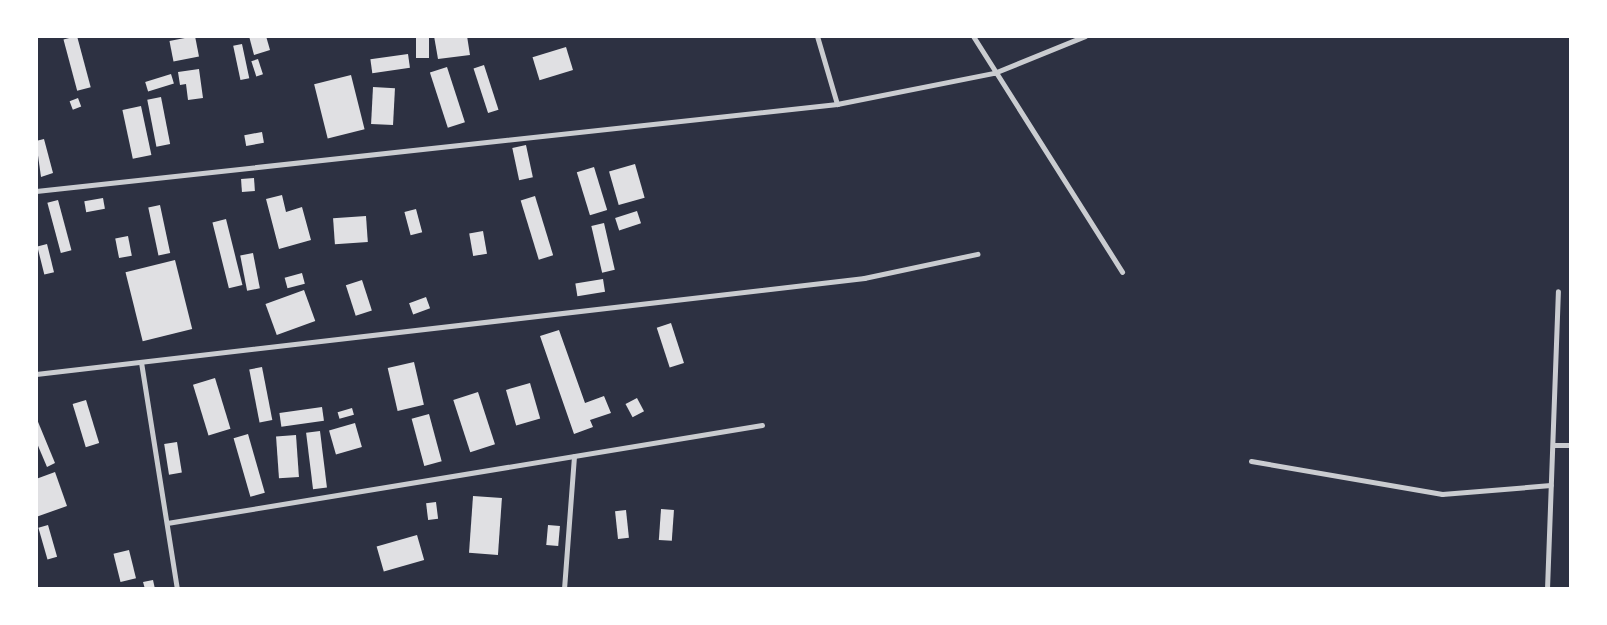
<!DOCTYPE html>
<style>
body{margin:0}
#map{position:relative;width:1607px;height:625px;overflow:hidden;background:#2d3142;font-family:"Archivo Narrow",sans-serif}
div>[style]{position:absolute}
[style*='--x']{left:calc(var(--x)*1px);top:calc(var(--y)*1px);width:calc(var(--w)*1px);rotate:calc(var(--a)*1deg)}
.building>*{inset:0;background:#e0e0e3;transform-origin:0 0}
.minor>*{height:5px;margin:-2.5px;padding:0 2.5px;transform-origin:2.5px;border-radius:2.5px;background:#caccd0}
span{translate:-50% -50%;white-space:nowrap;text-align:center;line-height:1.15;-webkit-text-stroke:5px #fff;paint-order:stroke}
.frame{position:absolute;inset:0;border:38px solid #fff;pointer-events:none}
</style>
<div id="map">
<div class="building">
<div style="left:77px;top:36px;width:53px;height:14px;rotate:75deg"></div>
<div style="left:195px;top:36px;width:21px;height:26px;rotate:79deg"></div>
<div style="clip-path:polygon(249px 36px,266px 36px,270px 50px,254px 55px)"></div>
<div style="left:416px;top:36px;width:13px;height:22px"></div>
<div style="clip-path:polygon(434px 36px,467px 36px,470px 55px,438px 59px)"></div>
<div style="left:242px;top:44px;width:35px;height:9px;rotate:78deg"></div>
<div style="left:566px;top:47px;width:24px;height:35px;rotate:73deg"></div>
<div style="left:408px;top:54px;width:14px;height:38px;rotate:82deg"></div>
<div style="left:258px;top:59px;width:16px;height:7px;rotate:72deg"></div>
<div style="left:484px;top:65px;width:47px;height:11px;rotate:72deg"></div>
<div style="left:447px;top:67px;width:58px;height:18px;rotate:72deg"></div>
<div style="clip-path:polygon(199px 69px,203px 98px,188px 100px,186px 84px,180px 85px,178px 72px)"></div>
<div style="left:171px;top:74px;width:10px;height:27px;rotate:73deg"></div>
<div style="left:351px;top:75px;width:56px;height:38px;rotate:76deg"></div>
<div style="left:373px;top:87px;width:22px;height:37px;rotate:3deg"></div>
<div style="left:161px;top:97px;width:48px;height:14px;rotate:79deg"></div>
<div style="left:78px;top:98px;width:9px;height:9px;rotate:69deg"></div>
<div style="left:141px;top:106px;width:50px;height:19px;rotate:78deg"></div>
<div style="left:262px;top:132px;width:11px;height:18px;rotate:80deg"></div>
<div style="clip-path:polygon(44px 139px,53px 173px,41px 177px,36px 141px)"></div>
<div style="left:526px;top:145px;width:33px;height:14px;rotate:78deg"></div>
<div style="left:635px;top:164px;width:35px;height:27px;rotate:74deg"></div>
<div style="left:594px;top:167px;width:45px;height:18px;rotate:73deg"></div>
<div style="left:254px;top:178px;width:13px;height:13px;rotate:86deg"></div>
<div style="clip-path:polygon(282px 195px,286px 212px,302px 207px,311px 240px,279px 249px,266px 199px)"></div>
<div style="left:535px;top:196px;width:62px;height:15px;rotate:73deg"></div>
<div style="left:103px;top:198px;width:11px;height:19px;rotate:80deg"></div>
<div style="left:58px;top:200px;width:52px;height:11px;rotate:75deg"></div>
<div style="left:160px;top:205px;width:49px;height:12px;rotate:78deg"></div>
<div style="left:416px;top:209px;width:24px;height:12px;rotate:75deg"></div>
<div style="left:637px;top:211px;width:13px;height:23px;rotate:72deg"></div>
<div style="left:366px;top:216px;width:26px;height:33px;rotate:86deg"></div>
<div style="left:226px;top:219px;width:68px;height:14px;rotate:76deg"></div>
<div style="left:604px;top:223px;width:48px;height:13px;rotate:77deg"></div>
<div style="left:483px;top:231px;width:23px;height:14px;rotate:80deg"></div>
<div style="left:128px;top:236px;width:20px;height:13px;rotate:79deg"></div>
<div style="left:47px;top:244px;width:29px;height:10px;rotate:76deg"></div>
<div style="left:253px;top:253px;width:36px;height:13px;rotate:79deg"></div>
<div style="left:175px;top:260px;width:71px;height:51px;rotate:76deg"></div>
<div style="left:302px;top:273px;width:11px;height:18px;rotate:75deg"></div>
<div style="left:603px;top:279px;width:13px;height:28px;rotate:81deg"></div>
<div style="left:362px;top:280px;width:32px;height:17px;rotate:72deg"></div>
<div style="left:304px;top:290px;width:33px;height:41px;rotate:70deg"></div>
<div style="left:426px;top:297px;width:12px;height:18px;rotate:70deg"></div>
<div style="left:671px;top:323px;width:42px;height:15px;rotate:72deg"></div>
<div style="clip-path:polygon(559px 330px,585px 403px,604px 396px,611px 413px,590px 420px,593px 427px,574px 434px,540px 336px)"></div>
<div style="left:414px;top:362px;width:44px;height:27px;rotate:77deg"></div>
<div style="left:262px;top:367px;width:54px;height:13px;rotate:79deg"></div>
<div style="left:215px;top:378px;width:53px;height:23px;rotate:73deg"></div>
<div style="left:530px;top:383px;width:37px;height:25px;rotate:74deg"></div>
<div style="left:478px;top:392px;width:55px;height:26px;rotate:72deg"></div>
<div style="left:637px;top:398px;width:15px;height:13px;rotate:62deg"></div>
<div style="left:86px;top:400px;width:45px;height:14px;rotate:73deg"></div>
<div style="left:322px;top:407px;width:14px;height:43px;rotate:82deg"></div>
<div style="left:352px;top:408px;width:7px;height:15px;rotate:74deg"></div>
<div style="left:429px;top:414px;width:49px;height:18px;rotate:75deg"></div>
<div style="clip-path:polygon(36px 417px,55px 463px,47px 467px,36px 441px)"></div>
<div style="left:355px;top:423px;width:25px;height:27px;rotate:74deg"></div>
<div style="left:320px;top:431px;width:57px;height:14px;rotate:83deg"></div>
<div style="left:248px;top:434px;width:61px;height:15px;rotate:74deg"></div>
<div style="left:296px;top:435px;width:42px;height:20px;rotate:86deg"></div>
<div style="left:177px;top:442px;width:31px;height:13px;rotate:81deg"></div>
<div style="clip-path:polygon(55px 472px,67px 506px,36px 517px,36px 479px)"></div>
<div style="left:473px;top:496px;width:29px;height:57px;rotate:4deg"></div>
<div style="left:436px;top:502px;width:17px;height:10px;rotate:83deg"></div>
<div style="left:661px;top:509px;width:13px;height:31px;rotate:4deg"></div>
<div style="left:626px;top:510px;width:28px;height:11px;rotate:84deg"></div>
<div style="left:48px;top:525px;width:33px;height:10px;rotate:74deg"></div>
<div style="left:548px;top:525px;width:12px;height:20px;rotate:5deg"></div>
<div style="left:417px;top:535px;width:26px;height:42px;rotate:74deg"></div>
<div style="left:129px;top:550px;width:29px;height:16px;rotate:76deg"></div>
<div style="clip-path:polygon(153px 580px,155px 589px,145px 589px,143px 582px)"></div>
</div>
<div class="minor">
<div style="--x:817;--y:36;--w:71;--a:73.6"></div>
<div style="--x:973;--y:36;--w:279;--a:57.7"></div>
<div style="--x:36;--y:191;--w:806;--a:-6.2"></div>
<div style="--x:837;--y:104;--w:160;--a:-11.2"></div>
<div style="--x:994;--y:73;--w:98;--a:-22.1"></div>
<div style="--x:141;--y:362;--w:230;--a:81"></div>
<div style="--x:36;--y:374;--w:834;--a:-6.61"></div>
<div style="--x:864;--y:278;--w:116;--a:-12"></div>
<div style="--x:1553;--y:445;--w:18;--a:0"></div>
<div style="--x:1251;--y:461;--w:194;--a:9.8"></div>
<div style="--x:1442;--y:494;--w:109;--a:-4.7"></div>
<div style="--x:167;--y:523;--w:603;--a:-9.35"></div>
<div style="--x:564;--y:589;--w:133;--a:-85.7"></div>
<div style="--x:1547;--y:589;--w:298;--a:-87.9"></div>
</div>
<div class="frame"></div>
</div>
